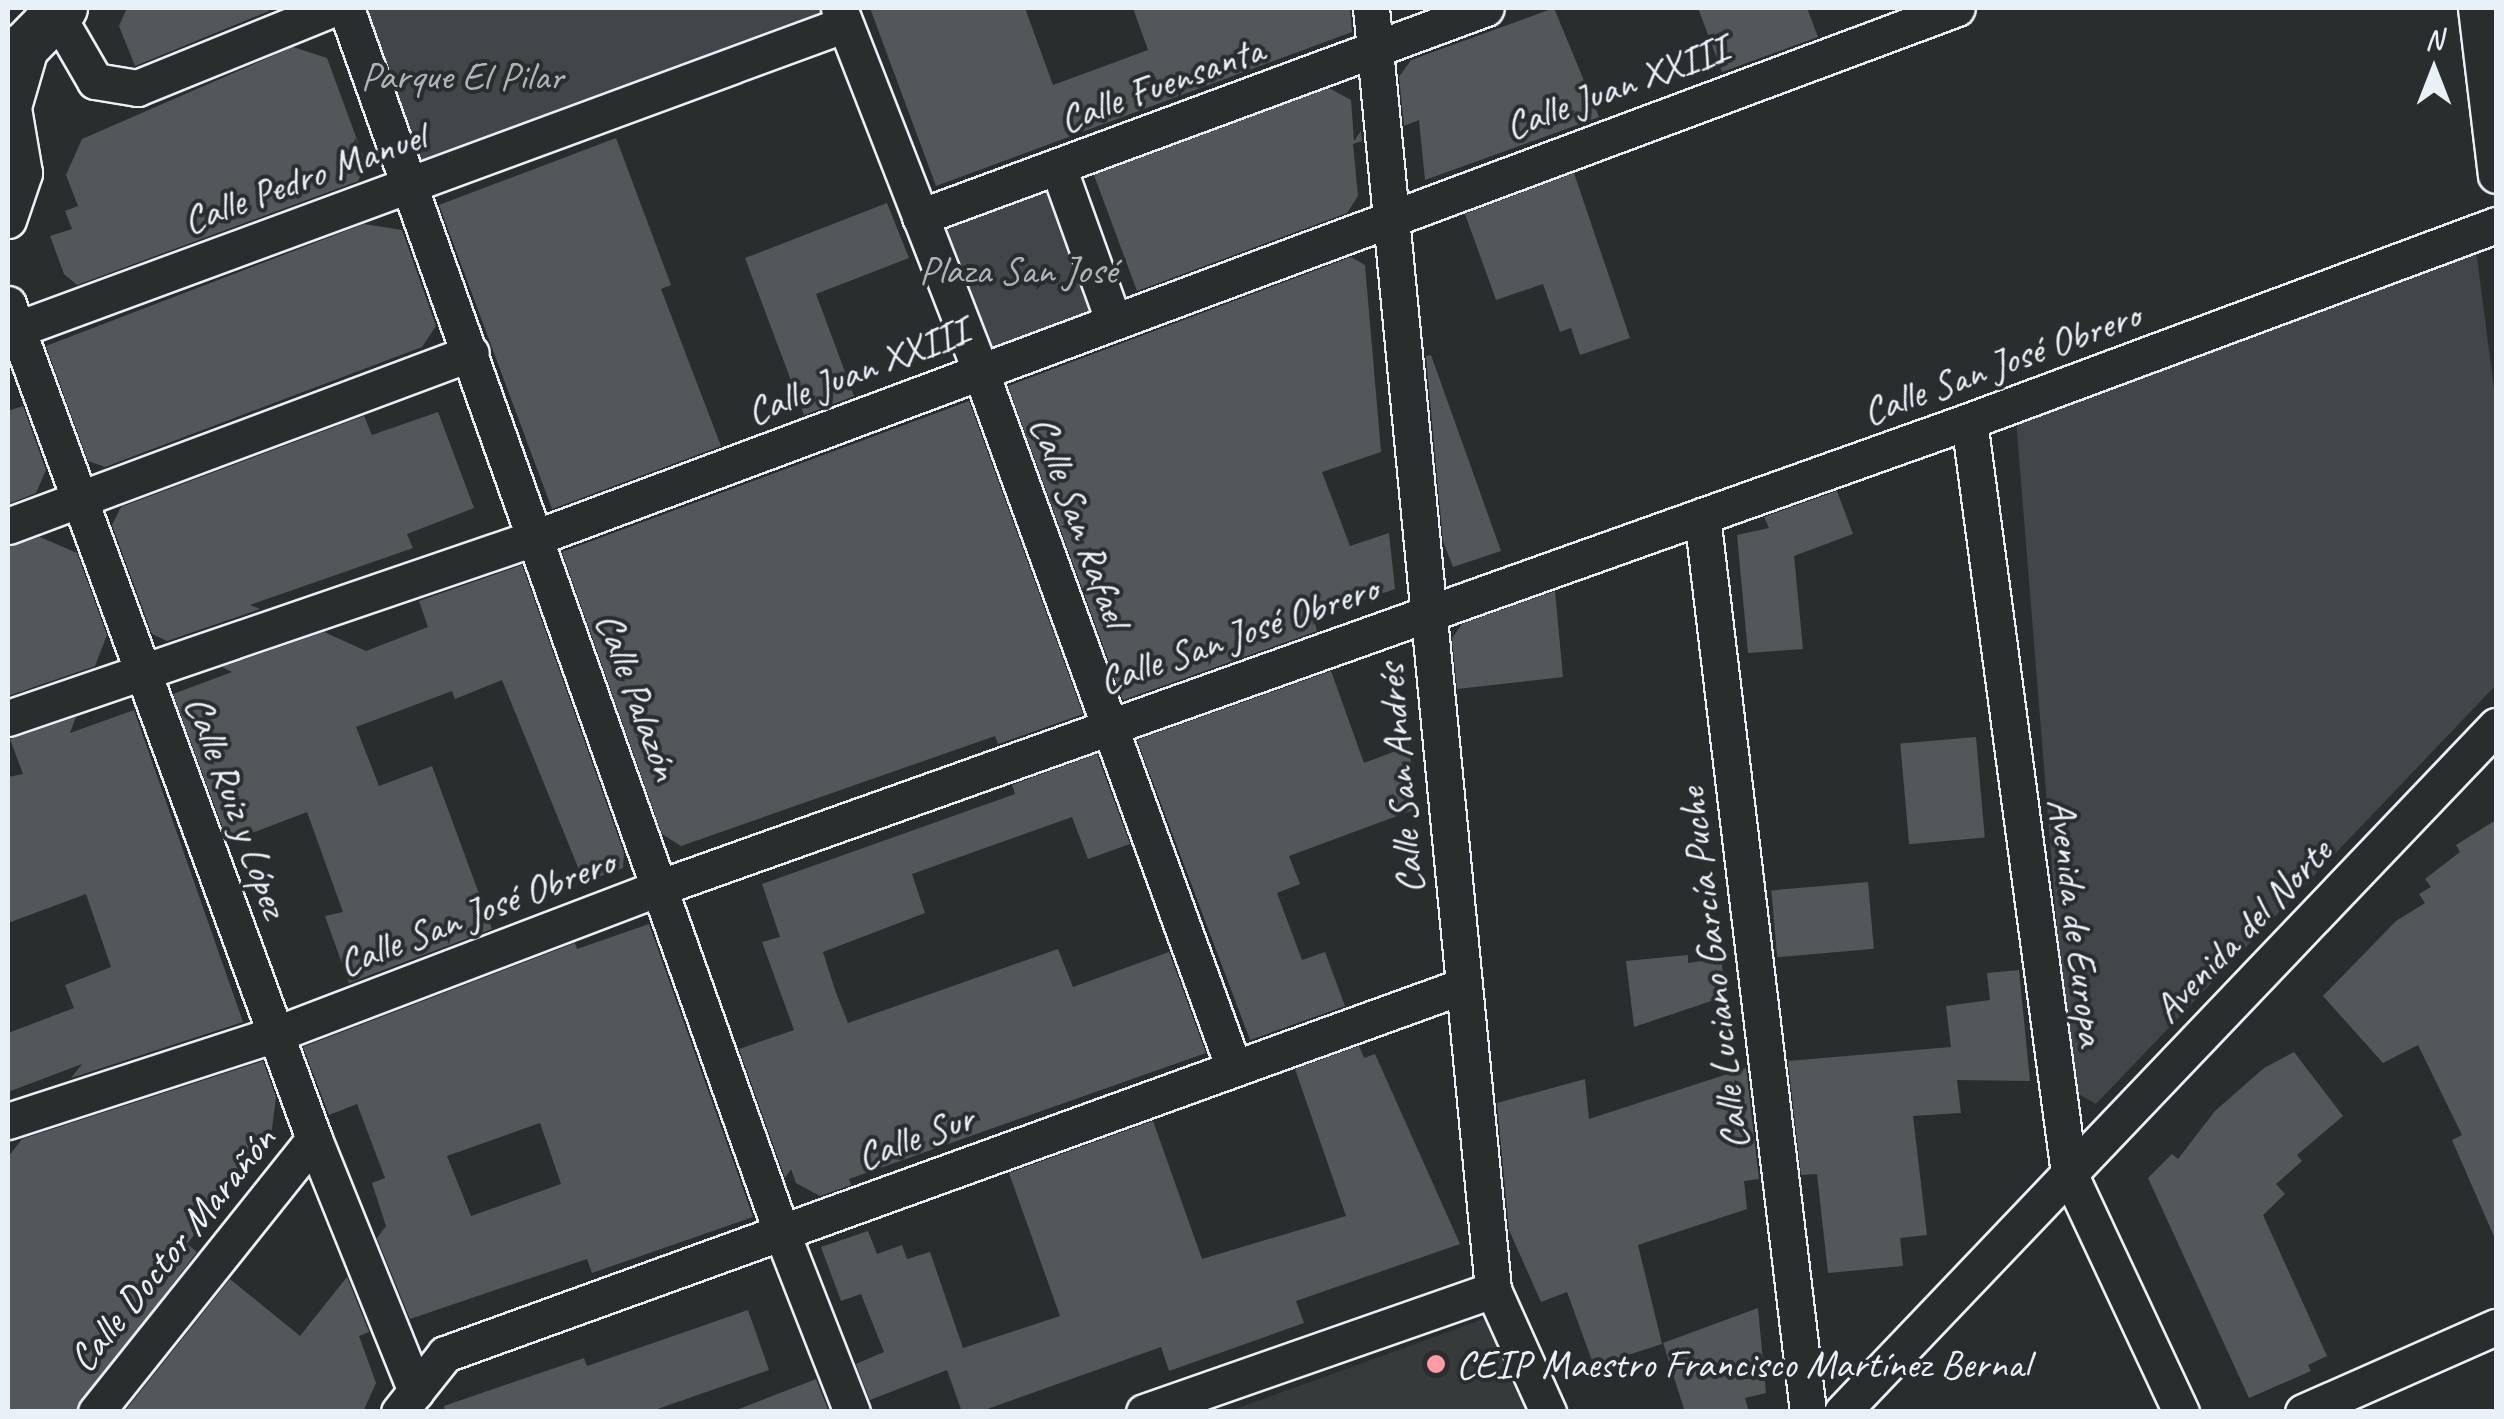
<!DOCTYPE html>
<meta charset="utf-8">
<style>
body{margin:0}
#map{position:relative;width:2504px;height:1419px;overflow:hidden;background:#2a2d2e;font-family:Caveat,sans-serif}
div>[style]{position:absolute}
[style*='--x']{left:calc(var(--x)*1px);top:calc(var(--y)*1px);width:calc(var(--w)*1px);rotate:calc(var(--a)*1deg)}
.built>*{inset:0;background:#363a3b}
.green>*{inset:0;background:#424648;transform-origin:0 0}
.building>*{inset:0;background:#535759;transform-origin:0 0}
.roads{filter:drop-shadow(2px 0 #e8f1f8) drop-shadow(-2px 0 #e8f1f8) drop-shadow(0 2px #e8f1f8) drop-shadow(0 -2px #e8f1f8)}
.street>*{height:35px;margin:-17.5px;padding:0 17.5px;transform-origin:17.5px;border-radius:17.5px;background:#2a2d2e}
.secondary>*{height:48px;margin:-24px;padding:0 24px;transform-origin:24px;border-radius:24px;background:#2a2d2e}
.dots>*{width:28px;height:28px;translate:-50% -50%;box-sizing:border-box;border:5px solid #2a2d2e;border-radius:50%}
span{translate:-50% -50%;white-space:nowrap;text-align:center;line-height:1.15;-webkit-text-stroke:8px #2a2d2e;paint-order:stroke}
.park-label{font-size:40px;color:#aeb5ba}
.street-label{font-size:40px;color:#e8f1f8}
.poi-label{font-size:40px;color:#e8f1f8}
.left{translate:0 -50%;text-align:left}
.frame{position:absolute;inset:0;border:10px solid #e8f1f8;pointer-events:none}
.north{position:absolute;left:2384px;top:20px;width:100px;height:100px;-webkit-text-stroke:8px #2a2d2e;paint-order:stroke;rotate:0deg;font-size:28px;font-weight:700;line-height:40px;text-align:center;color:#e8f1f8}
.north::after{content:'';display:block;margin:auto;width:35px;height:45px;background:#e8f1f8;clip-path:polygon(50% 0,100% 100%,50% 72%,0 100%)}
</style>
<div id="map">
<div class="built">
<div style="clip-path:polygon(1492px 1316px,1533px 1412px,1227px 1412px)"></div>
</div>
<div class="green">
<div style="clip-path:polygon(371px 8px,821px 8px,824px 16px,418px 166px,365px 10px)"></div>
<div style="left:1058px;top:167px;width:163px;height:147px;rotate:70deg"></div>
<div style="clip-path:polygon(2476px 250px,2496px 404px,2496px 685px,2096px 1104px,2070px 1089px,2016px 420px)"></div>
</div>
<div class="building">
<div style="clip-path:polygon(127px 8px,268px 8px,269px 11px,135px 66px,119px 26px)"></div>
<div style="clip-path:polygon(870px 8px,1025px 8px,1053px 85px,1148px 50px,1133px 8px,1350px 8px,1352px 32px,936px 186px)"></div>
<div style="clip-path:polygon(1554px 8px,1599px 117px,1425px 180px,1419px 120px,1404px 126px,1399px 77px,1411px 60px)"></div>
<div style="clip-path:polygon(1698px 8px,1807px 8px,1818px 37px,1722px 72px)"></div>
<div style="clip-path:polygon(293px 47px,327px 58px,366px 164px,358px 181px,77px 285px,64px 274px,50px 236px,72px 229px,65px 211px,78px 206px,66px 175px,82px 139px)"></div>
<div style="clip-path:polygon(1329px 88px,1351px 100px,1354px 141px,1361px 131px,1362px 141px,1353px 144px,1358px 196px,1347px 213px,1137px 291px,1094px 175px)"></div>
<div style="clip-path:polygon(616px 138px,671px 285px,661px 289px,721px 446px,552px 509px,439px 205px)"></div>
<div style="clip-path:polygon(1574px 173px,1630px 338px,1580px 355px,1571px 328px,1560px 332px,1543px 284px,1496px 300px,1465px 214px)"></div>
<div style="clip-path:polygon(887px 203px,909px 258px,816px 294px,854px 396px,804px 415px,745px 258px)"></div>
<div style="clip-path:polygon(364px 224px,402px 230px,436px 326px,422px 347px,105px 467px,88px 461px,46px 346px)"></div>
<div style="clip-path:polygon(1351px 257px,1365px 265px,1381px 452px,1322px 472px,1350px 546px,1389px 533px,1395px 589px,1313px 617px,1317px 631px,1123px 700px,1008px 386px)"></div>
<div style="clip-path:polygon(1431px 355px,1501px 551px,1453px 567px,1443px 541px,1426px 356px)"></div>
<div style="clip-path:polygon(969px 401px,1083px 714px,998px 744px,995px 736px,681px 846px,662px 834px,562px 552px)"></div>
<div style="clip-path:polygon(23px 406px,46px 470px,36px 493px,8px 504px,8px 411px)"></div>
<div style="clip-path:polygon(438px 412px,474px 508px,407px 534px,413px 548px,250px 605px,260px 609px,167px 641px,152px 634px,112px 525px,121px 507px,364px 416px,372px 435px)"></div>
<div style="clip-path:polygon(1837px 491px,1853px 534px,1794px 556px,1803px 649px,1748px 653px,1737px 535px,1769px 528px,1764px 517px)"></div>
<div style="clip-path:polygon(40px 537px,77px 553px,107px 635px,95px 666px,8px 696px,8px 547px)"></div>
<div style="clip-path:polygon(522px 565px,624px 853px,623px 868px,584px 882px,502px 680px,455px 699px,452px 691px,356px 727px,379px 786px,432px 766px,492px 929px,349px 983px,325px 916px,343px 912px,307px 812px,228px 842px,173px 694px,232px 672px,222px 667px,324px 632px,366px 651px,428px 627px,419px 601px)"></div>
<div style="clip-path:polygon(1555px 591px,1563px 677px,1457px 689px,1452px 638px,1462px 624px)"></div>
<div style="clip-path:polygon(1331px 671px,1364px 763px,1409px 746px,1416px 809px,1289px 856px,1300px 884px,1277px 893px,1302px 960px,1325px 952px,1345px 1006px,1250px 1040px,1137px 740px)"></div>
<div style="clip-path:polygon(134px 710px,243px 1022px,71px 1078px,82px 1064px,8px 1092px,8px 1033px,74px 1008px,65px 985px,111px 967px,86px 894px,8px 923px,8px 777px,23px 774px,10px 739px,76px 717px,70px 733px)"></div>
<div style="left:1976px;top:737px;width:101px;height:76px;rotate:85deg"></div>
<div style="clip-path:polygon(1097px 754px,1130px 844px,1088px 859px,1072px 817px,912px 874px,925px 913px,823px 952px,835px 990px,848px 1023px,1058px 949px,1073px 987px,1169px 952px,1206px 1053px,849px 1179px,851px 1185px,820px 1196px,796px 1183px,791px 1169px,785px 1178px,739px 1049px,794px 1030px,762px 942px,780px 937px,762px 884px,1015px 794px,1012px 785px)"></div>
<div style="clip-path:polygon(2496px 820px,2496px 1241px,2452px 1140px,2462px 1135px,2418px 1045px,2383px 1063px,2323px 996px,2396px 921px,2425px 903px,2419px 894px,2431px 887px,2425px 879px,2460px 852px,2456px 845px)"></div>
<div style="left:1868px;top:882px;width:67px;height:97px;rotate:85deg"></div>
<div style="clip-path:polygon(evenodd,649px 924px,753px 1217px,592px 1273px,587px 1259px,410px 1319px,377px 1238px,386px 1226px,372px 1183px,385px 1178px,357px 1104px,329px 1115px,303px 1047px,575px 943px,577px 949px,649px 924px,540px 1123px,561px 1184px,471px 1216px,447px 1156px,540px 1123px)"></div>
<div style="clip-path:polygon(1688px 955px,1688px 963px,1721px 958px,1726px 996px,1634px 1027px,1626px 961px)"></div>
<div style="clip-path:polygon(2019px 970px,2030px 1081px,1957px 1080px,1961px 1113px,1913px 1116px,1927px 1235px,1900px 1238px,1903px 1266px,1828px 1273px,1817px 1174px,1801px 1175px,1788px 1061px,1951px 1047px,1946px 1006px,1990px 1000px,1987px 973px)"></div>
<div style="clip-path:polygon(1359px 1046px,1364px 1058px,1375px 1054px,1460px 1244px,1296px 1301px,1304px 1323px,1169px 1371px,1161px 1347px,979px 1412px,962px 1412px,947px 1370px,870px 1400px,856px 1364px,884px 1352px,861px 1294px,841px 1301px,821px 1247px,868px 1231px,877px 1254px,902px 1245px,907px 1259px,930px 1252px,963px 1348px,1060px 1316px,1009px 1173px,1153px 1121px,1202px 1259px,1346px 1216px,1295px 1069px)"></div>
<div style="clip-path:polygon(2294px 1052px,2343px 1116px,2297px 1155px,2302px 1161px,2276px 1184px,2285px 1194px,2263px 1215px,2327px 1356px,2308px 1365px,2311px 1371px,2249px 1398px,2148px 1178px,2172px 1154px,2178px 1159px,2215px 1111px,2264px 1068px)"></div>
<div style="clip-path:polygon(263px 1061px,276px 1097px,271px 1136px,187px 1244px,197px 1252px,75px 1412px,8px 1412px,8px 1157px,22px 1139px)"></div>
<div style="clip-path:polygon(1746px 1068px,1759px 1179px,1744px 1181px,1747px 1209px,1638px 1245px,1662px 1344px,1594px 1366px,1567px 1292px,1541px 1302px,1509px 1230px,1497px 1103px,1585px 1079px,1589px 1119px)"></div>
<div style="clip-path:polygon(347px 1277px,369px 1332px,359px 1336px,376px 1383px,363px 1412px,124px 1412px,230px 1279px,300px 1336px)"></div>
<div style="clip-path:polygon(1758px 1308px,1766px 1393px,1745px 1398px,1749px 1412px,1685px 1412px,1663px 1343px)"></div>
<div style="clip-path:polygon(748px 1310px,769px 1370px,649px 1412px,445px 1412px,444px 1406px,584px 1358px,587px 1366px)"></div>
<div style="clip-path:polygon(816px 1379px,829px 1412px,740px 1412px,739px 1409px)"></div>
</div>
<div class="roads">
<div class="street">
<div style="--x:346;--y:8;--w:1298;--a:70.42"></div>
<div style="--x:781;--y:1231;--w:194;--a:68.6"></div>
<div style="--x:839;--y:8;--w:388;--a:68.7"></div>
<div style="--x:980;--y:370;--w:741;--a:70.02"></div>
<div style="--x:1371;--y:8;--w:1288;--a:84.56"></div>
<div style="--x:1493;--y:1290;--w:134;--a:65.7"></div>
<div style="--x:2476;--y:8;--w:168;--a:83.2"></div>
<div style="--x:58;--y:17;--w:74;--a:60"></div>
<div style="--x:95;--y:81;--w:43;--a:9.5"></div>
<div style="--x:137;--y:88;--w:213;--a:-22.1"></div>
<div style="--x:1058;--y:167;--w:163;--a:70.2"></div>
<div style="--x:920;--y:217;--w:603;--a:-20.27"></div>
<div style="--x:8;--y:220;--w:50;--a:-71.2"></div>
<div style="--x:24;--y:173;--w:78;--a:-99.6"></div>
<div style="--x:8;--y:304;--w:889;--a:69.87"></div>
<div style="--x:314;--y:1139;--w:272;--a:68"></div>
<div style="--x:18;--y:329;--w:881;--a:-20.24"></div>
<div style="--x:1969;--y:421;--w:759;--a:82.43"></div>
<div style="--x:2069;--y:1173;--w:264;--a:64.9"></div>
<div style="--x:1702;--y:516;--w:902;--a:83.25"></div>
<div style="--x:8;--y:526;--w:494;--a:-20.5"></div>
<div style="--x:8;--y:718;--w:559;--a:-18.89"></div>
<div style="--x:537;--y:537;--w:1515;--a:-20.43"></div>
<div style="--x:8;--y:1121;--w:282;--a:-18"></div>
<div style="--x:276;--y:1034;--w:412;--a:-20.9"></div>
<div style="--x:661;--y:887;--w:1389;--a:-19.61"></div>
<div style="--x:1969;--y:421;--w:562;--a:-20.4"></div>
<div style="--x:96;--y:1412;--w:349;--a:-51.4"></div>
<div style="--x:399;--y:1412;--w:74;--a:-51.6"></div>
<div style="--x:445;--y:1354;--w:1079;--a:-19.88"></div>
<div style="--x:1144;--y:1412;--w:370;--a:-19.3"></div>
<div style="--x:1842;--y:1412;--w:948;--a:-46.37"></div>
<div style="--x:2303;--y:1412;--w:211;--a:-23.8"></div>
</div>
<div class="secondary">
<div style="--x:8;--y:53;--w:17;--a:-17"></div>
<div style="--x:24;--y:48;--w:56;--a:-45.7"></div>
<div style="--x:8;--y:103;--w:57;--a:-73.8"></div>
</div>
</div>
<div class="dots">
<div style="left:1436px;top:1364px;background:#ff9aa2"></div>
</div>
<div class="park-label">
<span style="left:462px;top:76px">Parque El Pilar</span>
<span style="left:1018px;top:270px">Plaza San José</span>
</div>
<div class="street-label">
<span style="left:1161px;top:84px;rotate:-20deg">Calle Fuensanta</span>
<span style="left:1616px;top:87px;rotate:-20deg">Calle Juan XXIII</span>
<span style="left:304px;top:178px;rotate:-20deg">Calle Pedro Manuel</span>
<span style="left:2001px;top:363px;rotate:-20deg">Calle San José Obrero</span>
<span style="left:857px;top:371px;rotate:-21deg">Calle Juan XXIII</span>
<span style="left:1080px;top:521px;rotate:70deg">Calle San Rafael</span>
<span style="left:1238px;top:634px;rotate:-19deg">Calle San José Obrero</span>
<span style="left:638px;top:696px;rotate:70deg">Calle Palazón</span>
<span style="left:1400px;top:779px;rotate:-95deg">Calle San Andrés</span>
<span style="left:237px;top:806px;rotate:70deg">Calle Ruiz y López</span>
<span style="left:476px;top:912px;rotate:-21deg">Calle San José Obrero</span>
<span style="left:2077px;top:922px;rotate:83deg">Avenida de Europa</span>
<span style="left:2242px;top:930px;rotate:-46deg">Avenida del Norte</span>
<span style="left:1713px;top:969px;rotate:-97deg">Calle Luciano García Puche</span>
<span style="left:915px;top:1137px;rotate:-20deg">Calle Sur</span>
<span style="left:172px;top:1249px;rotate:-51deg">Calle Doctor Marañón</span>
</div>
<div class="poi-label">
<span class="left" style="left:1456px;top:1364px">CEIP Maestro Francisco Martínez Bernal</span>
</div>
<div class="frame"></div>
<div class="north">N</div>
</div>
